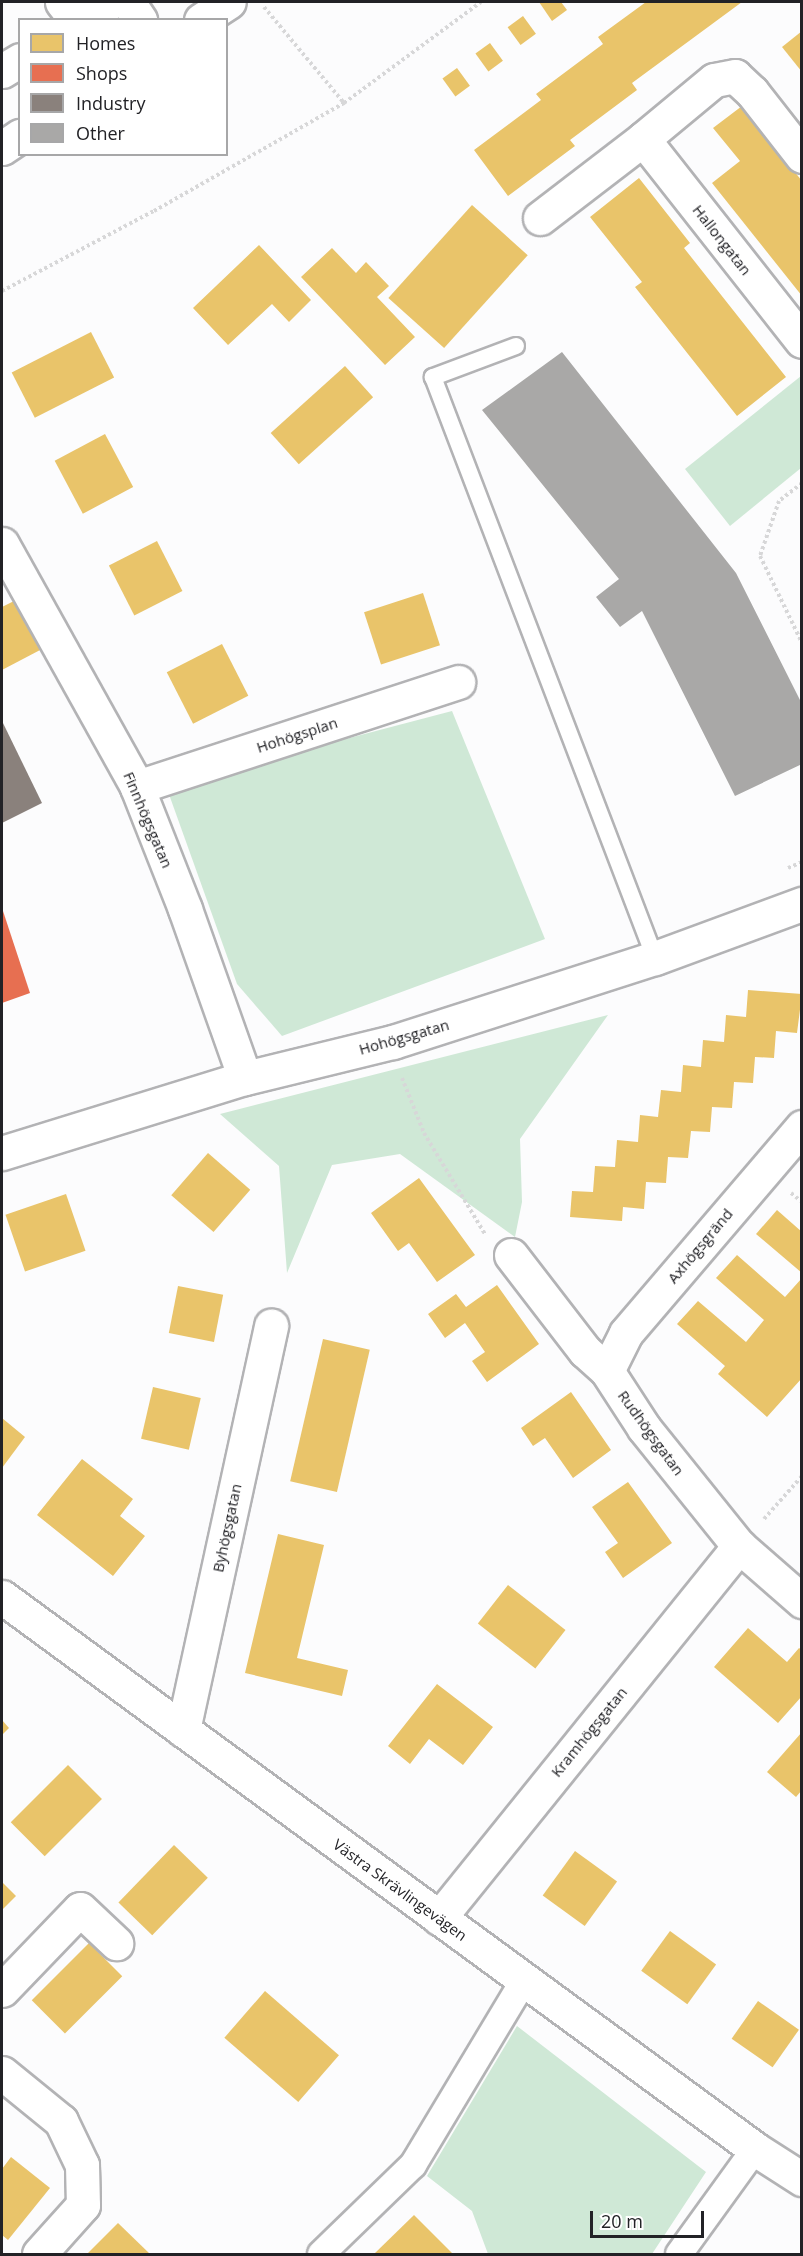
<!DOCTYPE html>
<meta charset="utf-8">
<style>
body{margin:0}
#map{position:relative;width:803px;height:2256px;overflow:hidden;background:#fcfcfd;font-family:"Open Sans",sans-serif}
div>[style]{position:absolute}
[style*='--x']{left:calc(var(--x)*1px);top:calc(var(--y)*1px);width:calc(var(--w)*1px);rotate:calc(var(--a)*1deg)}
.green>*{inset:0;background:#cfe8d6}
.homes>*{inset:0;background:#e9c46a;transform-origin:0 0}
.shops>*{inset:0;background:#e76f51}
.industry>*{inset:0;background:#8a817c}
.building>*{inset:0;background:#a9a8a7}
.path>*{height:4px;margin-top:-2px;transform-origin:0;background:repeating-linear-gradient(90deg,#d7d7d8 0 3px,transparent 0 6px)}
.roads{filter:drop-shadow(2px 0 #b3b3b5) drop-shadow(-2px 0 #b3b3b5) drop-shadow(0 2px #b3b3b5) drop-shadow(0 -2px #b3b3b5)}
.service>*{height:16px;margin:-8px;padding:0 8px;transform-origin:8px;border-radius:8px;background:#fff}
.pedestrian>*{height:26px;margin:-13px;padding:0 13px;transform-origin:13px;border-radius:13px;background:#fff}
.minor>*{height:33px;margin:-16.5px;padding:0 16.5px;transform-origin:16.5px;border-radius:16.5px;background:#fff}
.tertiary>*{height:33px;margin:-16.5px;padding:0 16.5px;transform-origin:16.5px;border-radius:16.5px;background:#fff}
.secondary>*{height:33px;margin:-16.5px;padding:0 16.5px;transform-origin:16.5px;border-radius:16.5px;background:#fff}
span{translate:-50% -50%;white-space:nowrap;text-align:center;line-height:1.15;-webkit-text-stroke:6px #fff;paint-order:stroke}
.street-label{font-size:15px;color:#222226}
.frame{position:absolute;inset:0;border:3px solid #222226;pointer-events:none}
.legend{position:absolute;left:18px;top:18px;width:210px;height:138px;box-sizing:border-box;background:#fff;border:2px solid #a7a7a8;margin:0;padding:8px 10px;list-style:none;font-size:18px;color:#222226}
.legend li{display:flex;align-items:center;gap:12px;height:30px}
.legend b{width:30px;border:2px solid #a7a7a8}
.scale{position:absolute;left:590px;top:2211px;width:114px;height:27px;box-sizing:border-box;border:3px solid #222226;border-top:0;padding-left:8px;font-size:18px;line-height:21px;white-space:nowrap;color:#222226;-webkit-text-stroke:4px #fff;paint-order:stroke}
</style>
<div id="map">
<div class="green">
<div style="clip-path:polygon(801px 376px,801px 468px,730px 526px,685px 469px)"></div>
<div style="clip-path:polygon(452px 711px,545px 939px,282px 1036px,237px 984px,166px 786px)"></div>
<div style="clip-path:polygon(608px 1015px,520px 1139px,522px 1202px,515px 1237px,400px 1154px,332px 1165px,287px 1273px,279px 1166px,220px 1114px)"></div>
<div style="clip-path:polygon(517px 2026px,706px 2172px,652px 2254px,488px 2254px,472px 2211px,427px 2176px)"></div>
</div>
<div class="homes">
<div style="clip-path:polygon(539px 2px,561px 2px,567px 10px,552px 21px)"></div>
<div style="clip-path:polygon(646px 2px,742px 2px,632px 83px,637px 90px,570px 140px,575px 146px,508px 196px,474px 150px,541px 100px,536px 94px,603px 44px,598px 37px)"></div>
<div style="left:523px;top:16px;width:22px;height:19px;rotate:54deg"></div>
<div style="clip-path:polygon(802px 31px,802px 72px,782px 47px)"></div>
<div style="left:490px;top:43px;width:22px;height:18px;rotate:54deg"></div>
<div style="left:457px;top:68px;width:22px;height:18px;rotate:54deg"></div>
<div style="clip-path:polygon(742px 106px,802px 181px,802px 296px,712px 183px,740px 161px,713px 128px)"></div>
<div style="clip-path:polygon(639px 178px,690px 243px,684px 248px,786px 377px,737px 416px,635px 287px,642px 282px,590px 217px)"></div>
<div style="left:472px;top:205px;width:75px;height:125px;rotate:42deg"></div>
<div style="clip-path:polygon(259px 245px,311px 300px,289px 322px,272px 304px,228px 345px,193px 308px)"></div>
<div style="clip-path:polygon(332px 248px,356px 273px,366px 262px,389px 286px,377px 297px,415px 337px,385px 365px,301px 277px)"></div>
<div style="left:91px;top:332px;width:51px;height:89px;rotate:63deg"></div>
<div style="left:345px;top:366px;width:42px;height:100px;rotate:48deg"></div>
<div style="left:105px;top:434px;width:60px;height:57px;rotate:62deg"></div>
<div style="left:157px;top:541px;width:56px;height:54px;rotate:63deg"></div>
<div style="left:423px;top:593px;width:55px;height:62px;rotate:72deg"></div>
<div style="clip-path:polygon(18px 599px,42px 649px,2px 670px,2px 607px)"></div>
<div style="left:222px;top:644px;width:58px;height:62px;rotate:63deg"></div>
<div style="clip-path:polygon(748px 990px,802px 994px,797px 1033px,776px 1031px,774px 1058px,755px 1057px,753px 1083px,734px 1082px,732px 1108px,712px 1107px,710px 1132px,691px 1131px,688px 1158px,668px 1157px,666px 1183px,646px 1182px,644px 1209px,623px 1207px,622px 1221px,570px 1217px,572px 1191px,593px 1192px,595px 1166px,615px 1167px,617px 1140px,638px 1142px,640px 1115px,658px 1117px,661px 1090px,681px 1092px,683px 1065px,701px 1067px,703px 1040px,724px 1042px,726px 1015px,746px 1017px)"></div>
<div style="left:208px;top:1153px;width:56px;height:56px;rotate:41deg"></div>
<div style="clip-path:polygon(419px 1178px,475px 1255px,437px 1282px,409px 1243px,398px 1251px,371px 1213px)"></div>
<div style="left:66px;top:1194px;width:60px;height:64px;rotate:71deg"></div>
<div style="clip-path:polygon(777px 1210px,802px 1232px,802px 1273px,756px 1234px)"></div>
<div style="clip-path:polygon(737px 1255px,785px 1297px,802px 1278px,802px 1378px,767px 1417px,718px 1374px,725px 1366px,677px 1324px,698px 1301px,746px 1342px,764px 1320px,716px 1278px)"></div>
<div style="clip-path:polygon(497px 1285px,539px 1344px,487px 1382px,472px 1361px,485px 1352px,465px 1323px,445px 1338px,428px 1314px,456px 1294px,466px 1307px)"></div>
<div style="left:178px;top:1286px;width:46px;height:48px;rotate:11deg"></div>
<div style="left:323px;top:1339px;width:48px;height:146px;rotate:13deg"></div>
<div style="left:153px;top:1387px;width:49px;height:53px;rotate:13deg"></div>
<div style="clip-path:polygon(571px 1392px,611px 1450px,573px 1478px,545px 1438px,533px 1446px,521px 1428px)"></div>
<div style="clip-path:polygon(2px 1418px,25px 1437px,2px 1468px)"></div>
<div style="clip-path:polygon(82px 1459px,133px 1499px,120px 1516px,145px 1536px,113px 1576px,37px 1515px)"></div>
<div style="clip-path:polygon(628px 1482px,672px 1543px,623px 1578px,605px 1552px,618px 1543px,592px 1507px)"></div>
<div style="clip-path:polygon(278px 1534px,324px 1545px,297px 1658px,348px 1670px,342px 1696px,245px 1673px)"></div>
<div style="left:508px;top:1585px;width:73px;height:49px;rotate:38deg"></div>
<div style="clip-path:polygon(748px 1628px,787px 1662px,799px 1648px,802px 1650px,802px 1696px,778px 1723px,714px 1667px)"></div>
<div style="clip-path:polygon(437px 1684px,493px 1727px,463px 1765px,429px 1739px,410px 1764px,388px 1746px)"></div>
<div style="clip-path:polygon(2px 1720px,9px 1728px,2px 1735px)"></div>
<div style="clip-path:polygon(802px 1732px,802px 1790px,796px 1797px,767px 1772px)"></div>
<div style="left:68px;top:1765px;width:48px;height:81px;rotate:45deg"></div>
<div style="left:174px;top:1845px;width:47px;height:80px;rotate:44deg"></div>
<div style="left:575px;top:1851px;width:52px;height:55px;rotate:36deg"></div>
<div style="clip-path:polygon(2px 1882px,16px 1896px,2px 1910px)"></div>
<div style="left:670px;top:1931px;width:57px;height:49px;rotate:36deg"></div>
<div style="left:89px;top:1943px;width:47px;height:81px;rotate:45deg"></div>
<div style="left:265px;top:1991px;width:98px;height:62px;rotate:41deg"></div>
<div style="left:758px;top:2001px;width:50px;height:46px;rotate:35deg"></div>
<div style="clip-path:polygon(11px 2157px,50px 2188px,8px 2240px,2px 2235px,2px 2169px)"></div>
<div style="clip-path:polygon(414px 2215px,453px 2254px,374px 2254px)"></div>
<div style="clip-path:polygon(118px 2223px,150px 2254px,87px 2254px)"></div>
</div>
<div class="shops">
<div style="clip-path:polygon(2px 908px,30px 993px,2px 1003px)"></div>
</div>
<div class="industry">
<div style="clip-path:polygon(2px 721px,42px 803px,2px 823px)"></div>
</div>
<div class="building">
<div style="clip-path:polygon(562px 352px,736px 573px,802px 704px,802px 764px,735px 796px,642px 611px,620px 627px,596px 597px,619px 579px,482px 410px)"></div>
</div>
<div class="path">
<div style="--x:264;--y:7;--w:125;--a:50.2"></div>
<div style="--x:2;--y:291;--w:172;--a:-27.8"></div>
<div style="--x:154;--y:211;--w:219;--a:-29.6"></div>
<div style="--x:344;--y:103;--w:170;--a:-36.4"></div>
<div style="--x:802;--y:483;--w:29;--a:142"></div>
<div style="--x:779;--y:501;--w:58;--a:109.1"></div>
<div style="--x:760;--y:556;--w:97;--a:64.2"></div>
<div style="--x:788;--y:868;--w:15;--a:-23"></div>
<div style="--x:402;--y:1078;--w:59;--a:68.2"></div>
<div style="--x:424;--y:1133;--w:118;--a:58.9"></div>
<div style="--x:791;--y:1193;--w:14;--a:39"></div>
<div style="--x:764;--y:1519;--w:57;--a:-48.5"></div>
</div>
<div class="roads">
<div class="service">
<div style="--x:516;--y:346;--w:89;--a:159.5"></div>
<div style="--x:433;--y:377;--w:622;--a:69.09"></div>
</div>
<div class="pedestrian">
<div style="--x:321;--y:2254;--w:128;--a:-44.1"></div>
<div style="--x:413;--y:2165;--w:216;--a:-59"></div>
<div style="--x:679;--y:2254;--w:130;--a:-54.1"></div>
</div>
<div class="minor">
<div style="--x:62;--y:2;--w:23;--a:52"></div>
<div style="--x:128;--y:2;--w:22;--a:56"></div>
<div style="--x:802;--y:156;--w:81;--a:-128"></div>
<div style="--x:752;--y:92;--w:23;--a:-137"></div>
<div style="--x:735;--y:76;--w:21;--a:169"></div>
<div style="--x:714;--y:80;--w:92;--a:140.3"></div>
<div style="--x:643;--y:139;--w:257;--a:51.8"></div>
<div style="--x:540;--y:218;--w:130;--a:-37.5"></div>
<div style="--x:2;--y:544;--w:278;--a:60.9"></div>
<div style="--x:137;--y:787;--w:131;--a:68.5"></div>
<div style="--x:185;--y:909;--w:179;--a:70.5"></div>
<div style="--x:137;--y:787;--w:338;--a:-18.1"></div>
<div style="--x:511;--y:1255;--w:121;--a:52.4"></div>
<div style="--x:585;--y:1351;--w:30;--a:42"></div>
<div style="--x:607;--y:1371;--w:68;--a:57"></div>
<div style="--x:644;--y:1428;--w:151;--a:51.2"></div>
<div style="--x:739;--y:1546;--w:84;--a:41.1"></div>
<div style="--x:607;--y:1371;--w:42;--a:-63.4"></div>
<div style="--x:626;--y:1333;--w:271;--a:-49.5"></div>
<div style="--x:183;--y:1730;--w:414;--a:-77.7"></div>
<div style="--x:439;--y:1918;--w:478;--a:-51.1"></div>
<div style="--x:2;--y:1990;--w:112;--a:-46.1"></div>
<div style="--x:80;--y:1909;--w:50;--a:43.4"></div>
<div style="--x:2;--y:2073;--w:76;--a:39.1"></div>
<div style="--x:61;--y:2121;--w:49;--a:64.5"></div>
<div style="--x:82;--y:2165;--w:40;--a:88.6"></div>
<div style="--x:83;--y:2205;--w:66;--a:131.9"></div>
</div>
<div class="tertiary">
<div style="--x:2;--y:1153;--w:254;--a:-17.2"></div>
<div style="--x:245;--y:1078;--w:152;--a:-13.7"></div>
<div style="--x:393;--y:1042;--w:275;--a:-17.8"></div>
<div style="--x:655;--y:958;--w:157;--a:-20.2"></div>
<div style="--x:2;--y:1597;--w:934;--a:36.24"></div>
<div style="--x:755;--y:2149;--w:56;--a:32.6"></div>
</div>
<div class="secondary">
<div style="--x:82;--y:20;--w:34;--a:-32"></div>
<div style="--x:201;--y:20;--w:33;--a:-33"></div>
<div style="--x:2;--y:71;--w:21;--a:-31"></div>
<div style="--x:2;--y:148;--w:22;--a:-34"></div>
</div>
</div>
<div class="street-label">
<span style="left:722px;top:240px;rotate:52deg">Hallongatan</span>
<span style="left:297px;top:735px;rotate:-18deg">Hohögsplan</span>
<span style="left:148px;top:820px;rotate:67deg">Finnhögsgatan</span>
<span style="left:404px;top:1037px;rotate:-16deg">Hohögsgatan</span>
<span style="left:700px;top:1246px;rotate:-50deg">Axhögsgränd</span>
<span style="left:651px;top:1433px;rotate:54deg">Rudhögsgatan</span>
<span style="left:227px;top:1528px;rotate:-78deg">Byhögsgatan</span>
<span style="left:589px;top:1732px;rotate:-51deg">Kramhögsgatan</span>
<span style="left:400px;top:1890px;rotate:36deg">Västra Skrävlingevägen</span>
</div>
<div class="frame"></div>
<ul class="legend">
<li><b style="height:16px;background:#e9c46a"></b>Homes</li>
<li><b style="height:16px;background:#e76f51"></b>Shops</li>
<li><b style="height:16px;background:#8a817c"></b>Industry</li>
<li><b style="height:16px;background:#a9a8a7"></b>Other</li>
</ul>
<div class="scale">20 m</div>
</div>
